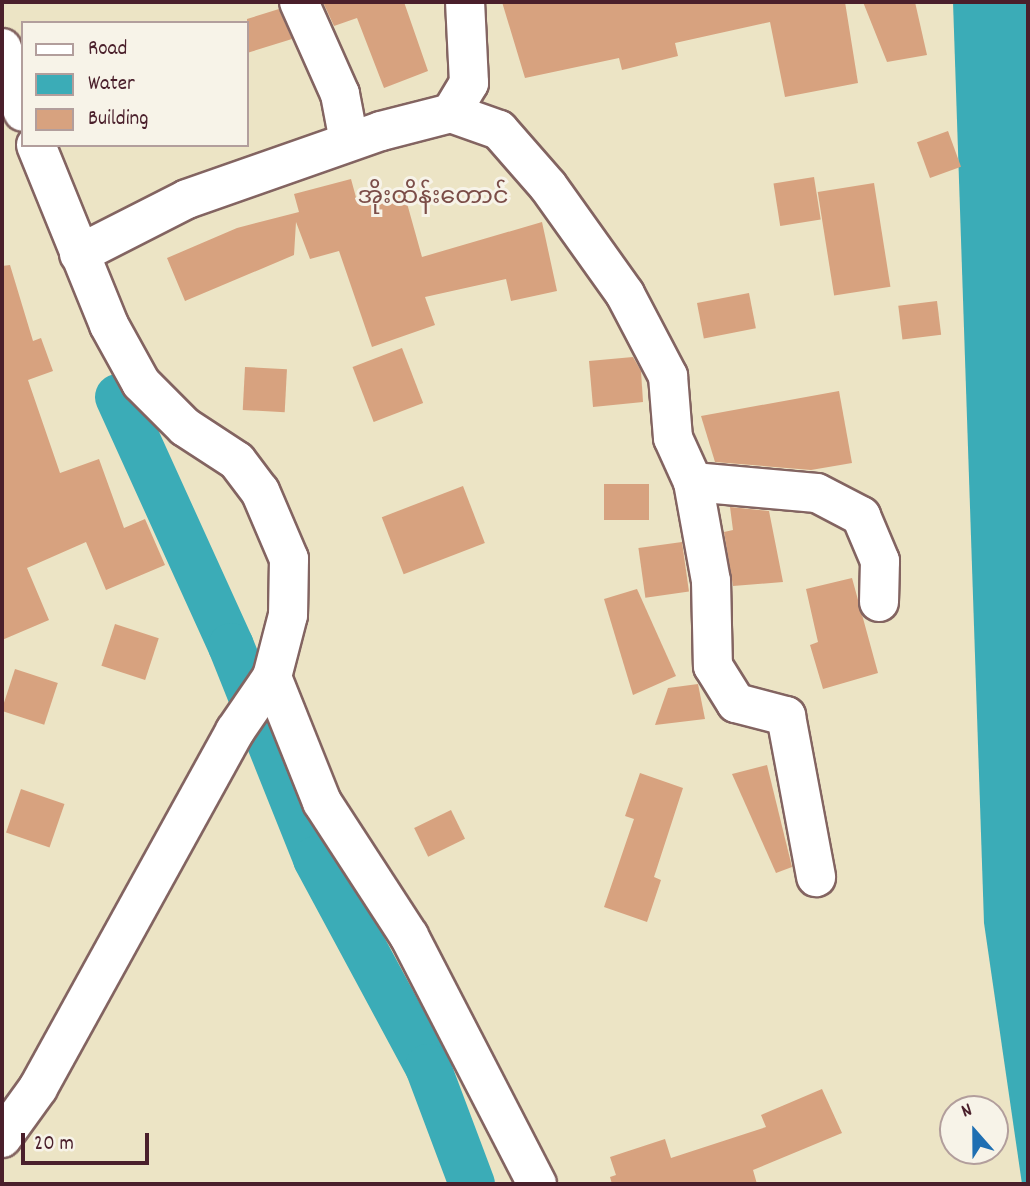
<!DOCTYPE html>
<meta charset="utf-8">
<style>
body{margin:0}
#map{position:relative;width:1030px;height:1186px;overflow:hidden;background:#ece4c5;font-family:Dekko,"Noto Sans Myanmar",sans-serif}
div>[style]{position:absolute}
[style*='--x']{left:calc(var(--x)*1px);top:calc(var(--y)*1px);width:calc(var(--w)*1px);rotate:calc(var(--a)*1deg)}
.water>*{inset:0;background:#3bacb7}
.canal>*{height:46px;margin:-23px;padding:0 23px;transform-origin:23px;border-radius:23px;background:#3bacb7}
.building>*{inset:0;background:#d7a27f;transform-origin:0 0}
.roads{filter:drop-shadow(2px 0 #836461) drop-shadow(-2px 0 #836461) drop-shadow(0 2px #836461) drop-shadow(0 -2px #836461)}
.minor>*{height:38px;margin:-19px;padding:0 19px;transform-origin:19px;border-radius:19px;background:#fff}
span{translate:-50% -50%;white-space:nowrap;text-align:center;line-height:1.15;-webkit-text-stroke:6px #f7f3e8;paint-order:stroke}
.quarter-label{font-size:24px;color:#7b4d48}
.frame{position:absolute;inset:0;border:4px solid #4a1f2b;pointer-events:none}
.legend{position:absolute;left:21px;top:21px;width:228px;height:126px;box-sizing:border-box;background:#f7f3e8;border:2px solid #b29e9c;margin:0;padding:9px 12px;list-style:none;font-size:21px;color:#4a1f2b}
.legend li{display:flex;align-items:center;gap:14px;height:35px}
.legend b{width:35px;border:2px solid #b29e9c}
.north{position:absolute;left:939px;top:1095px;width:70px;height:70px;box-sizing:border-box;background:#f7f3e8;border:2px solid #b29e9c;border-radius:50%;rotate:339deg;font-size:19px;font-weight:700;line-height:28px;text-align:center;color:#4a1f2b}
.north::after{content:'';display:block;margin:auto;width:24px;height:32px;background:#1f6fb2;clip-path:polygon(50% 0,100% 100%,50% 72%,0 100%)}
.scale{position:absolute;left:21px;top:1133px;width:128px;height:32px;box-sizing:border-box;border:4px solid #4a1f2b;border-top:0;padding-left:9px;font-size:21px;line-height:24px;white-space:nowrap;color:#4a1f2b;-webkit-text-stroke:5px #f7f3e8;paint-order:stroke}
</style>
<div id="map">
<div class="water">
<div style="clip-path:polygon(953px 2px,1028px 2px,1028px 1184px,1022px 1184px,984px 923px)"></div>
</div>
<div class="canal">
<div style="--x:118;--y:397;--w:273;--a:65.6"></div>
<div style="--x:231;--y:646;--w:229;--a:68.2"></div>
<div style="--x:316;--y:859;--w:236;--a:61.7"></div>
<div style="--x:428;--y:1067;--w:125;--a:69.4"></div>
</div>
<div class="building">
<div style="clip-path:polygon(323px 2px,404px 2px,428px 71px,384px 88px,357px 18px,334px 26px)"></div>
<div style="clip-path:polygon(502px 2px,845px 2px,858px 83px,785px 97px,770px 22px,675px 43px,678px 56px,622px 70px,619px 58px,525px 78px)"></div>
<div style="clip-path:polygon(863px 2px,915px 2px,927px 55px,887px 62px)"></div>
<div style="clip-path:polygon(279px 9px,292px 39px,247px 53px,247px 19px)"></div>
<div style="left:948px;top:131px;width:38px;height:33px;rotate:70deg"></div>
<div style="left:814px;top:177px;width:43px;height:41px;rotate:81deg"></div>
<div style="clip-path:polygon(351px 179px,357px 201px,403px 189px,422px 257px,542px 222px,557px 291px,511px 301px,506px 279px,425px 297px,435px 325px,372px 347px,339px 251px,310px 259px,296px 222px,294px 255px,185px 301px,167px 258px,237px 228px,299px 212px,294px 194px)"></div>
<div style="left:874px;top:183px;width:105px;height:57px;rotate:81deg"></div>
<div style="clip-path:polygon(10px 265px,33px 341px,41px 338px,53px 371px,28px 380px,60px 473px,99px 459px,124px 528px,145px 519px,165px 565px,106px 590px,86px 542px,27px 568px,49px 620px,2px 640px,2px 266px)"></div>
<div style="left:749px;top:293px;width:36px;height:53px;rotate:79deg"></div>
<div style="left:937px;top:301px;width:34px;height:39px;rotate:83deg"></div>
<div style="left:402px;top:348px;width:59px;height:53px;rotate:69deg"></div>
<div style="clip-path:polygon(633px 357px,641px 371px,643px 402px,593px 407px,589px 361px)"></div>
<div style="left:245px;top:367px;width:42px;height:43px;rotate:3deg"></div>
<div style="clip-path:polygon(839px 391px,852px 463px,811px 470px,715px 462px,701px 416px)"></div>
<div style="left:604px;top:484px;width:45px;height:36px"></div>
<div style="left:463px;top:486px;width:61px;height:87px;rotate:69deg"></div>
<div style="clip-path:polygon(730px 507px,769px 511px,783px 582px,733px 586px,724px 532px,733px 530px)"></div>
<div style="left:682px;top:542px;width:50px;height:44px;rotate:82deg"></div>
<div style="clip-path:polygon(852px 578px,878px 673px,823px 689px,810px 645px,818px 642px,806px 589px)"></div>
<div style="clip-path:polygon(637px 589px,676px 676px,633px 695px,604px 599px)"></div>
<div style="left:115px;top:624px;width:46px;height:44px;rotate:18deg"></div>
<div style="left:15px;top:669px;width:45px;height:44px;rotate:18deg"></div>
<div style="clip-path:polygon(698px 684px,705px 719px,655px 725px,668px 688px)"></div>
<div style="clip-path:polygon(767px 765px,792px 867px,776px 873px,732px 774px)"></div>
<div style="clip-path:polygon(640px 773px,683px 788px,654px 877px,661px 880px,647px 922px,604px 907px,634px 819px,625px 816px)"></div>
<div style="left:21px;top:789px;width:46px;height:46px;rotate:19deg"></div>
<div style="left:451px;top:810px;width:32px;height:41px;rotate:64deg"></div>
<div style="clip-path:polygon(822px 1089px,842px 1133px,753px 1170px,757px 1184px,612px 1184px,610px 1177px,616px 1175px,610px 1157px,665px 1139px,671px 1158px,766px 1127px,761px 1115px)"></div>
</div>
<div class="roads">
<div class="minor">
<div style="--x:299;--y:2;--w:101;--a:66"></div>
<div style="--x:340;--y:94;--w:48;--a:79.2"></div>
<div style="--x:2;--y:48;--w:67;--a:71.8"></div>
<div style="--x:451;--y:113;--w:35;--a:-59"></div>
<div style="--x:469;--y:83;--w:81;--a:-92.8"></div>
<div style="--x:36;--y:145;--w:194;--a:67.9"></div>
<div style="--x:109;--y:325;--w:66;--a:61.1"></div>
<div style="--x:141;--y:383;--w:62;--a:45"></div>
<div style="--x:185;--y:427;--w:62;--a:33.2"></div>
<div style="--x:237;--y:461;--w:38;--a:53"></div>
<div style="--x:260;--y:491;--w:74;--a:66.9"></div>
<div style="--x:289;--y:559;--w:56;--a:91"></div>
<div style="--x:288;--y:615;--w:64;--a:104.5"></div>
<div style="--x:272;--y:677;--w:135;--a:68.2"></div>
<div style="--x:322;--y:802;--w:160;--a:57"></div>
<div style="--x:409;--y:936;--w:279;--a:62.7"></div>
<div style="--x:79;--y:254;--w:121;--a:-27"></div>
<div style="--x:187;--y:199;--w:206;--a:-19.3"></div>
<div style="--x:381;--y:131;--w:72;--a:-14.4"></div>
<div style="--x:451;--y:113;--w:51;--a:19.5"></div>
<div style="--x:499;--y:130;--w:74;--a:48.8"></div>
<div style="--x:548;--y:186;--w:133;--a:54.5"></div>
<div style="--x:625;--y:294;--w:93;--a:62.3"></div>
<div style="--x:668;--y:376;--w:62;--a:85.4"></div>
<div style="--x:673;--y:438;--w:48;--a:65.6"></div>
<div style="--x:693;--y:482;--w:101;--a:79.7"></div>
<div style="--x:711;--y:581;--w:85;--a:88.7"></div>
<div style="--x:713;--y:666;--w:44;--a:58.1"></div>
<div style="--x:736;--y:703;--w:52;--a:14.6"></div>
<div style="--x:786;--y:716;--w:164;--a:79.4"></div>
<div style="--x:693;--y:482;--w:124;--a:5.1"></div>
<div style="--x:817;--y:493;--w:50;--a:27.6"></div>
<div style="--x:861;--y:516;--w:49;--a:67.1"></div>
<div style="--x:880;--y:561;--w:41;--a:91.4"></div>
<div style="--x:2;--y:1138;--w:62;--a:-54.2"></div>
<div style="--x:38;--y:1088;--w:408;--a:-61.1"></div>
<div style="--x:235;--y:731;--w:65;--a:-55.6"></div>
</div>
</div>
<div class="quarter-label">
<span style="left:433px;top:199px">အိုးထိန်းတောင်</span>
</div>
<div class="frame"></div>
<ul class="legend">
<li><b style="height:9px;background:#fff"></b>Road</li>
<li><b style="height:19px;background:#3bacb7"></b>Water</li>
<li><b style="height:19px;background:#d7a27f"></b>Building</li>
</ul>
<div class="north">N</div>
<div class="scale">20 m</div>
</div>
